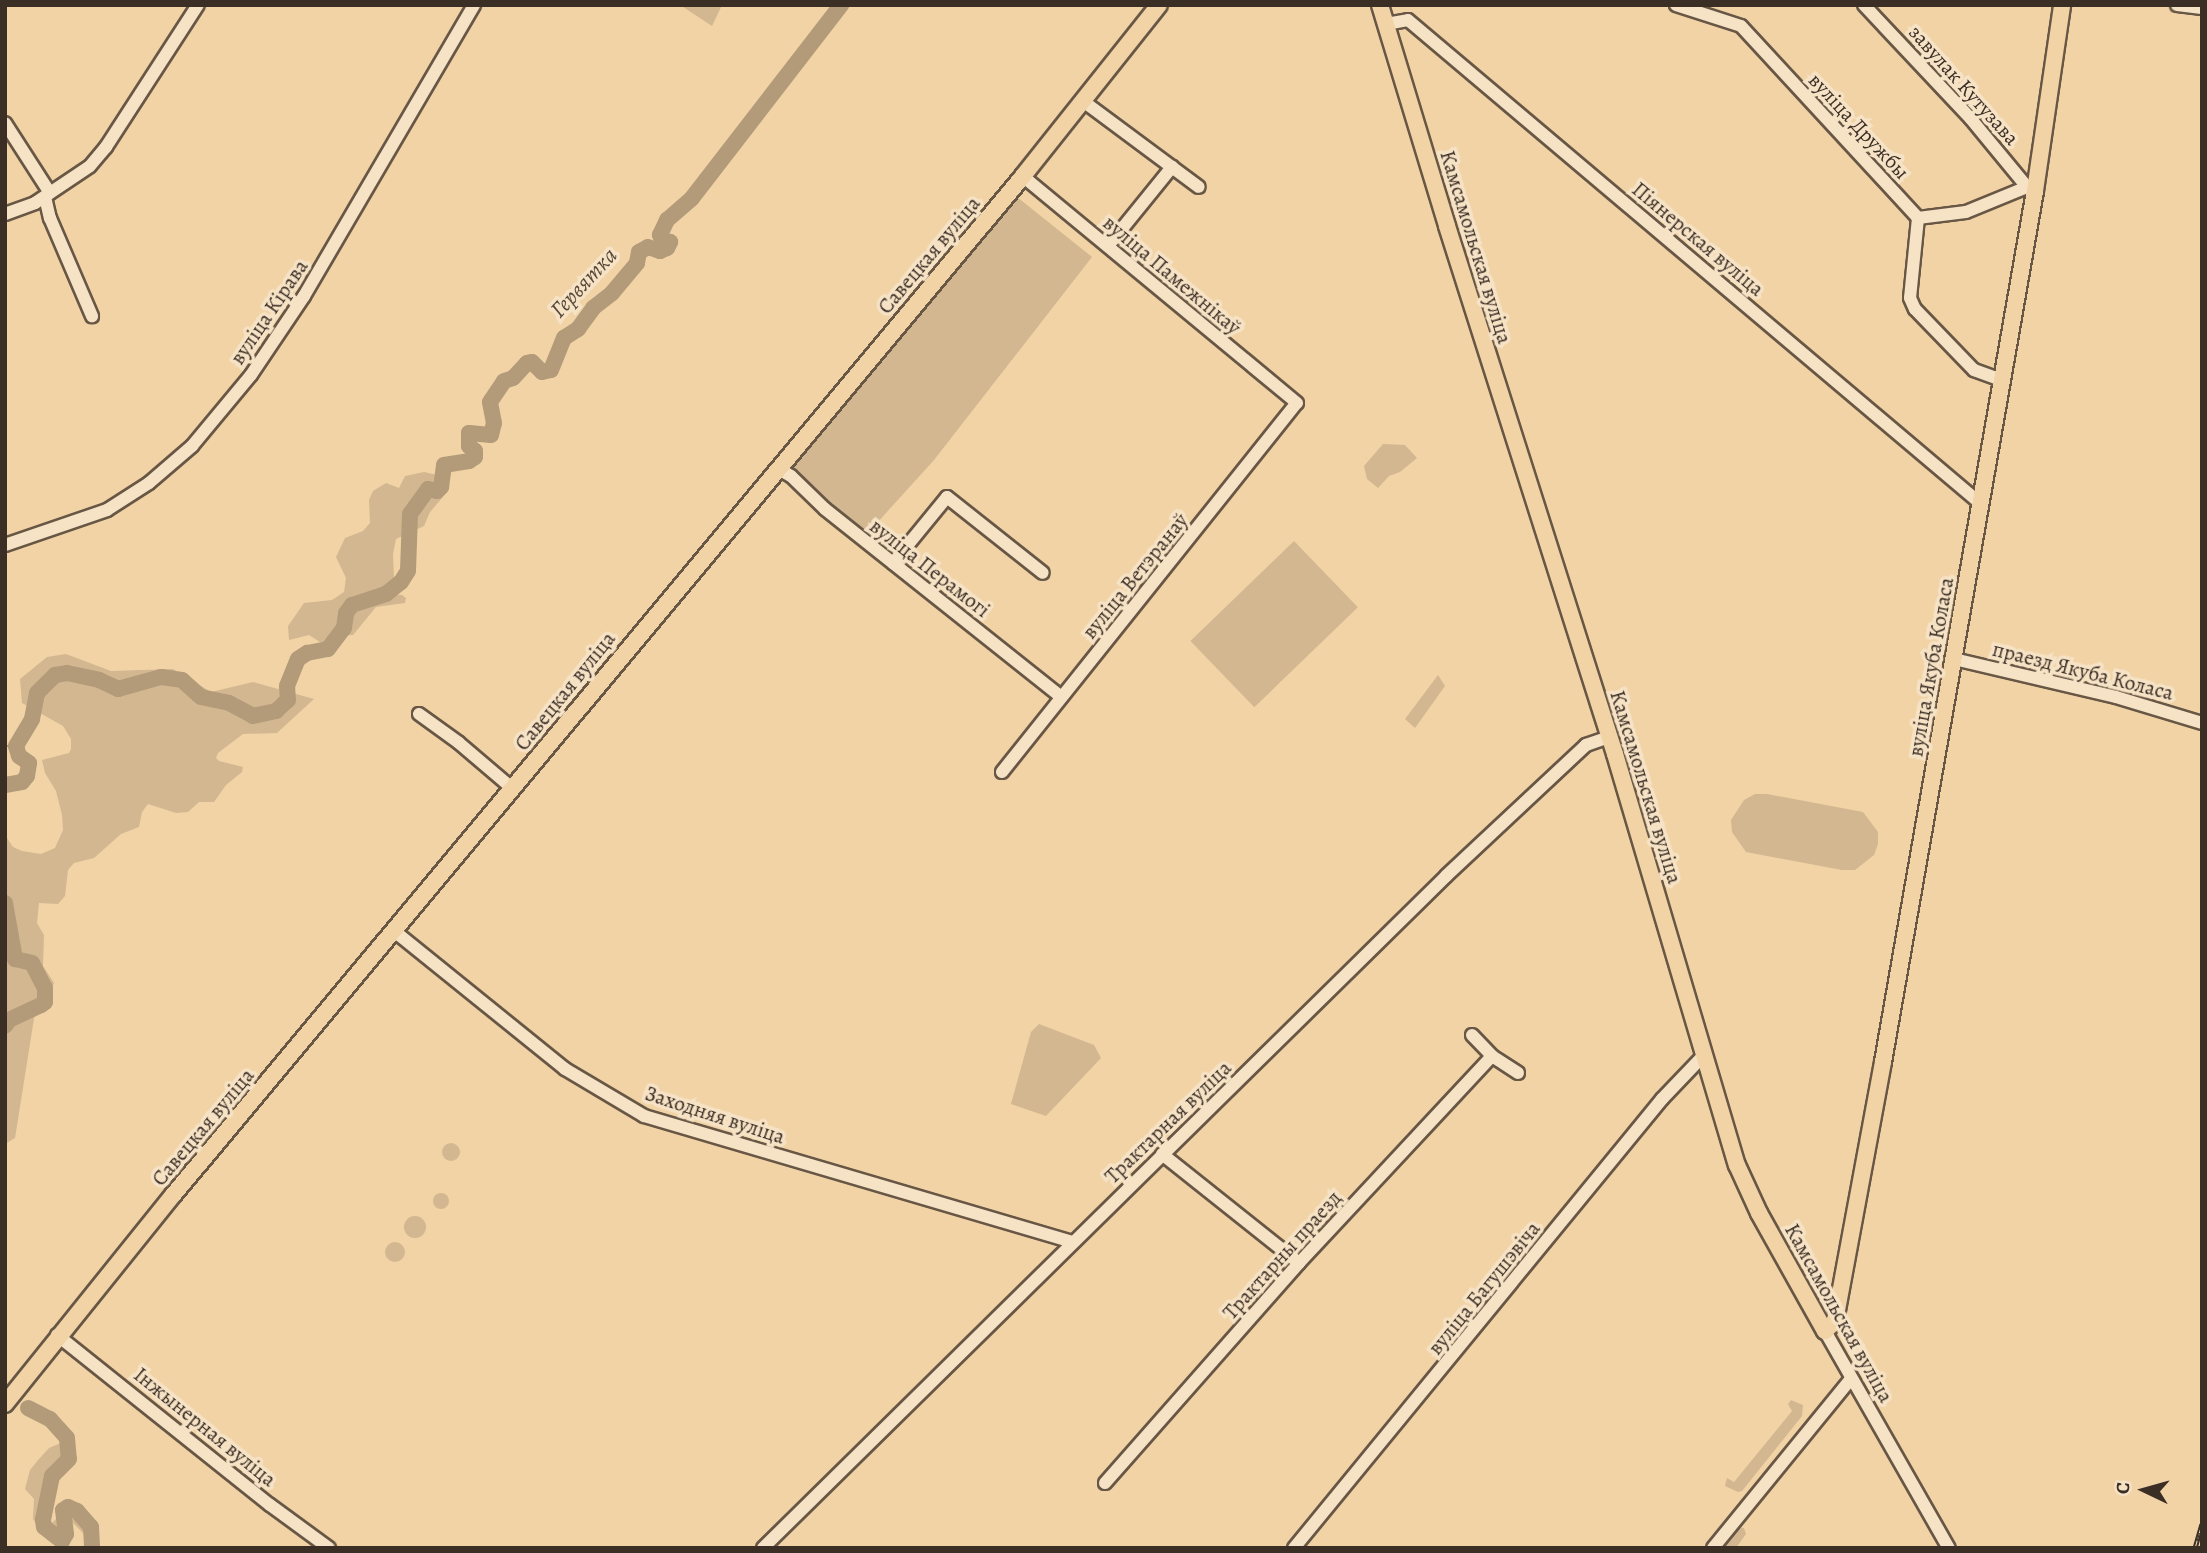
<!DOCTYPE html>
<meta charset="utf-8">
<style>
body{margin:0}
#map{position:relative;width:2207px;height:1553px;overflow:hidden;background:#f1d3a6;font-family:Alegreya,serif}
div>[style]{position:absolute}
[style*='--x']{left:calc(var(--x)*1px);top:calc(var(--y)*1px);width:calc(var(--w)*1px);rotate:calc(var(--a)*1deg)}
.green>*{inset:0;background:#d2b790;transform-origin:0 0}
.round{border-radius:50%}
.stream>*{height:2.5px;margin:-1.25px;padding:0 1.25px;transform-origin:1.25px;border-radius:1.25px;background:#b39b7a}
.river>*{height:16px;margin:-8px;padding:0 8px;transform-origin:8px;border-radius:8px;background:#b39b7a}
.roads{filter:drop-shadow(2px 0 #685745) drop-shadow(-2px 0 #685745) drop-shadow(0 2px #685745) drop-shadow(0 -2px #685745)}
.minor>*{height:12px;margin:-6px;padding:0 6px;transform-origin:6px;border-radius:6px;background:#f6e2c5}
.major>*{height:16px;margin:-8px;padding:0 8px;transform-origin:8px;border-radius:8px;background:#f1d3a6}
.rail>*{height:5px;margin-top:-2.5px;transform-origin:0;background:repeating-linear-gradient(90deg,#f6e2c5 0 8px,#3b2e25 0 16px);box-sizing:border-box;border-block:2px solid #3b2e25}
span{translate:-50% -50%;white-space:nowrap;text-align:center;line-height:1.15;-webkit-text-stroke:7px #f6e2c5;paint-order:stroke}
.street-label{font-size:21px;color:#3b2e25}
.water-label{font-size:23px;color:#59493a;font-style:italic}
.frame{position:absolute;inset:0;border:7px solid #3b2e25;pointer-events:none}
.north{position:absolute;left:2109px;top:1455px;width:70px;height:70px;-webkit-text-stroke:5px #f6e2c5;paint-order:stroke;rotate:275deg;font-size:19px;font-weight:700;line-height:28px;text-align:center;color:#3b2e25}
.north::after{content:'';display:block;margin:auto;width:24px;height:32px;background:#3b2e25;clip-path:polygon(50% 0,100% 100%,50% 72%,0 100%)}
</style>
<div id="map">
<div class="green">
<div style="clip-path:polygon(680px 5px,722px 5px,712px 26px)"></div>
<div style="clip-path:polygon(1017px 197px,1092px 257px,934px 460px,867px 534px,790px 469px)"></div>
<div style="clip-path:polygon(1383px 444px,1405px 445px,1417px 458px,1400px 472px,1389px 476px,1378px 488px,1367px 479px,1364px 466px)"></div>
<div style="clip-path:polygon(424px 472px,437px 475px,445px 488px,443px 497px,430px 512px,424px 526px,396px 539px,393px 554px,394px 580px,380px 590px,382px 594px,402px 595px,406px 598px,405px 603px,376px 607px,353px 635px,342px 636px,329px 645px,326px 646px,309px 635px,289px 640px,288px 626px,304px 603px,332px 600px,344px 592px,346px 578px,336px 557px,345px 538px,363px 531px,370px 523px,369px 500px,373px 491px,386px 483px,399px 488px,405px 476px)"></div>
<div style="left:1294px;top:541px;width:92px;height:144px;rotate:46deg"></div>
<div style="clip-path:polygon(66px 654px,111px 671px,173px 669px,211px 692px,253px 682px,314px 699px,277px 733px,243px 734px,218px 753px,216px 758px,219px 761px,243px 767px,242px 772px,226px 785px,214px 802px,199px 802px,188px 812px,176px 813px,148px 804px,142px 812px,139px 827px,121px 834px,94px 858px,74px 863px,68px 870px,65px 896px,58px 904px,39px 903px,37px 923px,44px 935px,43px 966px,54px 983px,51px 992px,36px 1006px,15px 1138px,5px 1144px,5px 835px,13px 847px,22px 851px,41px 854px,55px 848px,63px 830px,62px 815px,56px 791px,45px 773px,42px 760px,69px 753px,71px 749px,71px 739px,63px 726px,22px 703px,20px 679px,47px 657px)"></div>
<div style="clip-path:polygon(1438px 675px,1445px 686px,1415px 728px,1405px 719px)"></div>
<div style="clip-path:polygon(1755px 794px,1767px 794px,1863px 812px,1878px 832px,1878px 844px,1874px 855px,1855px 870px,1842px 870px,1746px 852px,1732px 832px,1731px 820px,1744px 800px)"></div>
<div style="clip-path:polygon(1039px 1024px,1094px 1045px,1101px 1058px,1046px 1116px,1011px 1104px,1031px 1032px)"></div>
<div class="round" style="left:442px;top:1143px;width:18px;height:18px"></div>
<div class="round" style="left:433px;top:1193px;width:16px;height:16px"></div>
<div class="round" style="left:404px;top:1216px;width:22px;height:22px"></div>
<div class="round" style="left:385px;top:1242px;width:20px;height:20px"></div>
<div style="clip-path:polygon(1791px 1400px,1803px 1405px,1802px 1416px,1742px 1491px,1738px 1492px,1725px 1486px,1727px 1478px,1734px 1482px,1792px 1411px,1788px 1404px)"></div>
<div style="clip-path:polygon(63px 1442px,69px 1454px,46px 1516px,52px 1523px,68px 1507px,78px 1508px,87px 1519px,86px 1536px,71px 1521px,62px 1525px,54px 1537px,45px 1535px,33px 1519px,34px 1499px,25px 1489px,30px 1470px,39px 1459px,49px 1448px)"></div>
<div style="clip-path:polygon(1738px 1527px,1744px 1528px,1746px 1534px,1736px 1548px,1721px 1548px)"></div>
</div>
<div class="stream">
<div style="--x:5;--y:746;--w:11;--a:0"></div>
</div>
<div class="river">
<div style="--x:5;--y:785;--w:17;--a:-10"></div>
<div style="--x:22;--y:782;--w:8;--a:-50"></div>
<div style="--x:27;--y:776;--w:13;--a:-81"></div>
<div style="--x:29;--y:763;--w:12;--a:-145"></div>
<div style="--x:19;--y:756;--w:10;--a:-107"></div>
<div style="--x:16;--y:746;--w:31;--a:-59"></div>
<div style="--x:32;--y:719;--w:26;--a:-79"></div>
<div style="--x:37;--y:693;--w:25;--a:-45"></div>
<div style="--x:55;--y:675;--w:12;--a:-9"></div>
<div style="--x:67;--y:673;--w:33;--a:12"></div>
<div style="--x:99;--y:680;--w:21;--a:25"></div>
<div style="--x:118;--y:689;--w:45;--a:-15.6"></div>
<div style="--x:161;--y:677;--w:21;--a:8"></div>
<div style="--x:182;--y:680;--w:25;--a:42"></div>
<div style="--x:201;--y:697;--w:29;--a:12"></div>
<div style="--x:229;--y:703;--w:27;--a:28"></div>
<div style="--x:253;--y:716;--w:24;--a:-12"></div>
<div style="--x:276;--y:711;--w:16;--a:-43"></div>
<div style="--x:288;--y:700;--w:14;--a:-94"></div>
<div style="--x:287;--y:686;--w:29;--a:-68"></div>
<div style="--x:298;--y:659;--w:11;--a:-34"></div>
<div style="--x:307;--y:653;--w:21;--a:-11"></div>
<div style="--x:328;--y:649;--w:26;--a:-53"></div>
<div style="--x:344;--y:628;--w:15;--a:-82"></div>
<div style="--x:346;--y:613;--w:10;--a:-53"></div>
<div style="--x:352;--y:605;--w:36;--a:-18"></div>
<div style="--x:386;--y:594;--w:19;--a:-39"></div>
<div style="--x:401;--y:582;--w:13;--a:-58"></div>
<div style="--x:408;--y:571;--w:57;--a:-88"></div>
<div style="--x:410;--y:514;--w:31;--a:-54"></div>
<div style="--x:428;--y:489;--w:9;--a:13"></div>
<div style="--x:437;--y:491;--w:6;--a:-45"></div>
<div style="--x:441;--y:487;--w:22;--a:-82"></div>
<div style="--x:444;--y:465;--w:25;--a:-9"></div>
<div style="--x:469;--y:461;--w:7;--a:-34"></div>
<div style="--x:475;--y:457;--w:6;--a:-90"></div>
<div style="--x:475;--y:451;--w:8;--a:-140"></div>
<div style="--x:469;--y:446;--w:13;--a:-90"></div>
<div style="--x:469;--y:433;--w:22;--a:5"></div>
<div style="--x:491;--y:435;--w:12;--a:-76"></div>
<div style="--x:494;--y:423;--w:21;--a:-101"></div>
<div style="--x:490;--y:402;--w:25;--a:-56"></div>
<div style="--x:504;--y:381;--w:9;--a:-18"></div>
<div style="--x:513;--y:378;--w:21;--a:-47"></div>
<div style="--x:527;--y:363;--w:5;--a:-11"></div>
<div style="--x:532;--y:362;--w:14;--a:45"></div>
<div style="--x:542;--y:372;--w:9;--a:-13"></div>
<div style="--x:551;--y:370;--w:35;--a:-68"></div>
<div style="--x:564;--y:338;--w:17;--a:-33"></div>
<div style="--x:578;--y:329;--w:26;--a:-54"></div>
<div style="--x:593;--y:308;--w:24;--a:-38"></div>
<div style="--x:612;--y:293;--w:39;--a:-50"></div>
<div style="--x:637;--y:263;--w:11;--a:-80"></div>
<div style="--x:639;--y:252;--w:10;--a:-29"></div>
<div style="--x:648;--y:247;--w:13;--a:18"></div>
<div style="--x:660;--y:251;--w:8;--a:-23"></div>
<div style="--x:667;--y:248;--w:7;--a:-63"></div>
<div style="--x:670;--y:242;--w:7;--a:180"></div>
<div style="--x:663;--y:242;--w:8;--a:-113"></div>
<div style="--x:660;--y:235;--w:17;--a:-65"></div>
<div style="--x:667;--y:220;--w:33;--a:-41"></div>
<div style="--x:692;--y:198;--w:244;--a:-52.3"></div>
<div style="--x:5;--y:903;--w:57;--a:79.9"></div>
<div style="--x:15;--y:959;--w:17;--a:13"></div>
<div style="--x:32;--y:963;--w:28;--a:63"></div>
<div style="--x:45;--y:988;--w:14;--a:90"></div>
<div style="--x:45;--y:1002;--w:5;--a:143"></div>
<div style="--x:41;--y:1005;--w:35;--a:155"></div>
<div style="--x:9;--y:1020;--w:7;--a:124"></div>
<div style="--x:28;--y:1408;--w:25;--a:27"></div>
<div style="--x:50;--y:1419;--w:25;--a:48"></div>
<div style="--x:67;--y:1438;--w:21;--a:85"></div>
<div style="--x:69;--y:1459;--w:24;--a:135"></div>
<div style="--x:52;--y:1476;--w:45;--a:101.6"></div>
<div style="--x:43;--y:1520;--w:7;--a:82"></div>
<div style="--x:44;--y:1527;--w:23;--a:38"></div>
<div style="--x:62;--y:1541;--w:8;--a:-60"></div>
<div style="--x:66;--y:1534;--w:24;--a:-97"></div>
<div style="--x:63;--y:1510;--w:6;--a:-31"></div>
<div style="--x:68;--y:1507;--w:10;--a:24"></div>
<div style="--x:77;--y:1511;--w:21;--a:49"></div>
<div style="--x:91;--y:1527;--w:21;--a:87"></div>
</div>
<div class="roads">
<div class="minor">
<div style="--x:1676;--y:5;--w:68;--a:17.9"></div>
<div style="--x:1741;--y:26;--w:261;--a:47.3"></div>
<div style="--x:1918;--y:218;--w:48;--a:-7.1"></div>
<div style="--x:1966;--y:212;--w:66;--a:-22.3"></div>
<div style="--x:1864;--y:5;--w:156;--a:46.8"></div>
<div style="--x:1971;--y:119;--w:88;--a:50.5"></div>
<div style="--x:2027;--y:187;--w:7;--a:8"></div>
<div style="--x:2177;--y:5;--w:25;--a:7"></div>
<div style="--x:1386;--y:24;--w:22;--a:-10"></div>
<div style="--x:1408;--y:20;--w:749;--a:40.18"></div>
<div style="--x:1083;--y:101;--w:144;--a:36.6"></div>
<div style="--x:5;--y:123;--w:83;--a:57.3"></div>
<div style="--x:45;--y:197;--w:22;--a:77"></div>
<div style="--x:50;--y:218;--w:107;--a:66.8"></div>
<div style="--x:5;--y:214;--w:32;--a:-20"></div>
<div style="--x:35;--y:203;--w:66;--a:-33.9"></div>
<div style="--x:90;--y:166;--w:25;--a:-50"></div>
<div style="--x:106;--y:147;--w:169;--a:-57.1"></div>
<div style="--x:1918;--y:218;--w:80;--a:95.7"></div>
<div style="--x:1910;--y:298;--w:12;--a:66"></div>
<div style="--x:1915;--y:309;--w:85;--a:46"></div>
<div style="--x:1974;--y:370;--w:30;--a:20"></div>
<div style="--x:1108;--y:246;--w:102;--a:-51"></div>
<div style="--x:777;--y:468;--w:16;--a:30"></div>
<div style="--x:791;--y:476;--w:47;--a:44.1"></div>
<div style="--x:825;--y:509;--w:302;--a:38.5"></div>
<div style="--x:5;--y:545;--w:108;--a:-18.9"></div>
<div style="--x:107;--y:510;--w:50;--a:-32.7"></div>
<div style="--x:149;--y:483;--w:57;--a:-40.7"></div>
<div style="--x:192;--y:446;--w:92;--a:-50.3"></div>
<div style="--x:251;--y:375;--w:95;--a:-56.1"></div>
<div style="--x:304;--y:296;--w:337;--a:-59.7"></div>
<div style="--x:893;--y:563;--w:85;--a:-50.7"></div>
<div style="--x:947;--y:497;--w:122;--a:38.4"></div>
<div style="--x:1954;--y:659;--w:166;--a:13.2"></div>
<div style="--x:2116;--y:697;--w:90;--a:16.8"></div>
<div style="--x:419;--y:714;--w:49;--a:35.9"></div>
<div style="--x:459;--y:743;--w:71;--a:40.4"></div>
<div style="--x:1002;--y:772;--w:472;--a:-51.4"></div>
<div style="--x:1297;--y:403;--w:356;--a:-140.4"></div>
<div style="--x:393;--y:930;--w:221;--a:38.9"></div>
<div style="--x:565;--y:1069;--w:92;--a:30.7"></div>
<div style="--x:644;--y:1116;--w:446;--a:16.4"></div>
<div style="--x:1472;--y:1035;--w:29;--a:46"></div>
<div style="--x:1492;--y:1056;--w:31;--a:33"></div>
<div style="--x:1162;--y:1154;--w:175;--a:38.5"></div>
<div style="--x:1825;--y:1331;--w:250;--a:60.3"></div>
<div style="--x:57;--y:1335;--w:273;--a:38.6"></div>
<div style="--x:270;--y:1505;--w:73;--a:36.1"></div>
<div style="--x:1105;--y:1483;--w:293;--a:-48.6"></div>
<div style="--x:1299;--y:1263;--w:283;--a:-47"></div>
<div style="--x:763;--y:1548;--w:958;--a:-44.53"></div>
<div style="--x:1446;--y:876;--w:192;--a:-43.1"></div>
<div style="--x:1586;--y:745;--w:24;--a:-19"></div>
<div style="--x:1294;--y:1548;--w:581;--a:-50.66"></div>
<div style="--x:1662;--y:1099;--w:62;--a:-46.3"></div>
<div style="--x:1713;--y:1548;--w:218;--a:-50.8"></div>
</div>
<div class="major">
<div style="--x:1380;--y:5;--w:231;--a:73.1"></div>
<div style="--x:1447;--y:226;--w:554;--a:72.35"></div>
<div style="--x:1615;--y:754;--w:429;--a:73.5"></div>
<div style="--x:1737;--y:1165;--w:53;--a:65.4"></div>
<div style="--x:1759;--y:1213;--w:135;--a:60.8"></div>
<div style="--x:1825;--y:1331;--w:14;--a:-45"></div>
<div style="--x:1835;--y:1321;--w:263;--a:-79.5"></div>
<div style="--x:1883;--y:1062;--w:884;--a:-80.1"></div>
<div style="--x:2035;--y:191;--w:188;--a:-81.7"></div>
<div style="--x:5;--y:1404;--w:270;--a:-51.2"></div>
<div style="--x:174;--y:1194;--w:1326;--a:-50.17"></div>
<div style="--x:1023;--y:176;--w:218;--a:-51.5"></div>
</div>
</div>
<div class="rail">
<div style="--x:2195;--y:1548;--w:25;--a:-74"></div>
</div>
<div class="street-label">
<span style="left:1964px;top:85px;rotate:48deg">завулак Кутузава</span>
<span style="left:1859px;top:126px;rotate:47deg">вуліца Дружбы</span>
<span style="left:1698px;top:239px;rotate:40deg">Піянерская вуліца</span>
<span style="left:1476px;top:247px;rotate:73deg">Камсамольская вуліца</span>
<span style="left:929px;top:255px;rotate:-50deg">Савецкая вуліца</span>
<span style="left:1172px;top:275px;rotate:40deg">вуліца Памежнікаў</span>
<span style="left:269px;top:312px;rotate:-56deg">вуліца Кірава</span>
<span style="left:930px;top:568px;rotate:38deg">вуліца Перамогі</span>
<span style="left:1135px;top:576px;rotate:-51deg">вуліца Ветэранаў</span>
<span style="left:1931px;top:667px;rotate:-80deg">вуліца Якуба Коласа</span>
<span style="left:2083px;top:671px;rotate:14deg">праезд Якуба Коласа</span>
<span style="left:565px;top:691px;rotate:-51deg">Савецкая вуліца</span>
<span style="left:1646px;top:787px;rotate:73deg">Камсамольская вуліца</span>
<span style="left:715px;top:1115px;rotate:18deg">Заходняя вуліца</span>
<span style="left:1168px;top:1122px;rotate:-44deg">Трактарная вуліца</span>
<span style="left:203px;top:1127px;rotate:-50deg">Савецкая вуліца</span>
<span style="left:1282px;top:1255px;rotate:-48deg">Трактарны праезд</span>
<span style="left:1484px;top:1288px;rotate:-51deg">вуліца Багушэвіча</span>
<span style="left:1839px;top:1313px;rotate:61deg">Камсамольская вуліца</span>
<span style="left:205px;top:1427px;rotate:39deg">Інжынерная вуліца</span>
</div>
<div class="water-label">
<span style="left:584px;top:283px;rotate:-47deg">Гервятка</span>
</div>
<div class="frame"></div>
<div class="north">С</div>
</div>
